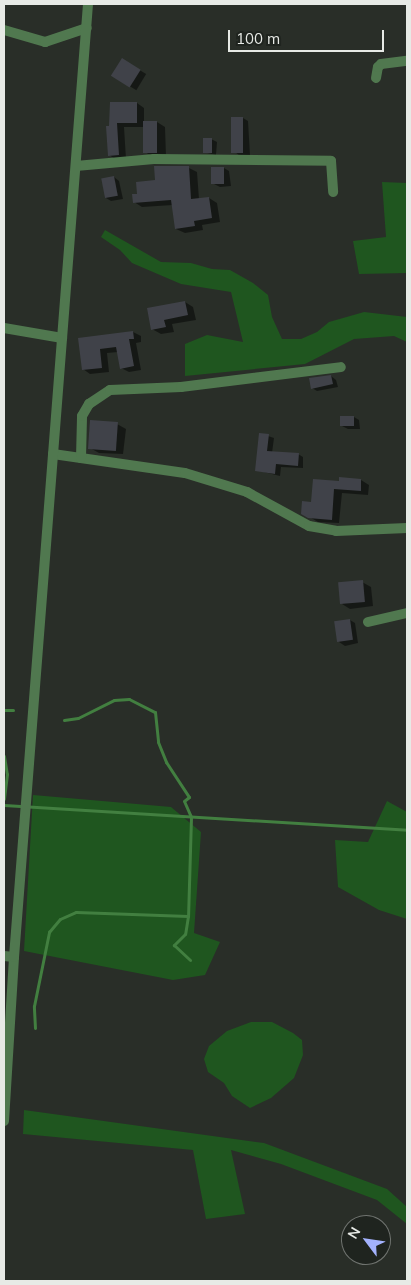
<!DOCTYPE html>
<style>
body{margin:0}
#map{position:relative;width:411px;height:1285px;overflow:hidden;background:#292e28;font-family:Mulish,sans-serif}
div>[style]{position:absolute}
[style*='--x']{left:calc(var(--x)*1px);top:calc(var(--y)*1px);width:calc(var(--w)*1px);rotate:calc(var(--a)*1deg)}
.green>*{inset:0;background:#1f561f}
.shadow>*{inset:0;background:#0007;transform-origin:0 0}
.stream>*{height:3px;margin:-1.5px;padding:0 1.5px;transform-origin:1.5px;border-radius:1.5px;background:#427f40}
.building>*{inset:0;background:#404249;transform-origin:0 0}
.minor>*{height:10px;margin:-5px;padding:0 5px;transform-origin:5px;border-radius:5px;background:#50784f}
.tertiary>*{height:10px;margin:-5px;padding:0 5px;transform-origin:5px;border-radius:5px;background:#50784f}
span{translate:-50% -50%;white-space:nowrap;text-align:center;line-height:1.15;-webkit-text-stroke:4px #1f241f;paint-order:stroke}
.frame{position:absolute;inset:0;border:5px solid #e7eae6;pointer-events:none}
.north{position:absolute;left:341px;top:1215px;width:50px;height:50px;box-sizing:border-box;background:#1f241f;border:1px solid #6f736f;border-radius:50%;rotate:301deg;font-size:14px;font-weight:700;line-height:20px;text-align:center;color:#e7eae6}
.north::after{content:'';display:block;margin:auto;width:18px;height:22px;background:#a3b2fd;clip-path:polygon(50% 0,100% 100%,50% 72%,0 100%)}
.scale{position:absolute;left:228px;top:30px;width:156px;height:22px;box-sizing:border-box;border:2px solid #e7eae6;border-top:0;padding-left:6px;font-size:15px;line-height:18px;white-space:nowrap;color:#e7eae6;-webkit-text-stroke:4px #1f241f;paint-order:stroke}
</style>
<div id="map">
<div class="green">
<div style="clip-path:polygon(382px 182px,407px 183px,407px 273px,359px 274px,353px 241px,386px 237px)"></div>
<div style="clip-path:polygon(105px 230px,161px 262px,191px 263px,212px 269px,230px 270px,253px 283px,268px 295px,272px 317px,282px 339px,301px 339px,317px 332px,329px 322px,364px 312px,407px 317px,407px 342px,394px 336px,354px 339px,305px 364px,185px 376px,185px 344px,207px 335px,243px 342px,231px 292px,181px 284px,132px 263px,120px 250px,101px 237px)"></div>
<div style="clip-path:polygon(33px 795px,171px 807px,201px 832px,194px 933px,220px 942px,205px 975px,173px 980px,24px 951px)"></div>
<div style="clip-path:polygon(387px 801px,407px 812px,407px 919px,379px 910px,338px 887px,335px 840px,368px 842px)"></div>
<div style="clip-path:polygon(251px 1022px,272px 1022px,293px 1033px,302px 1040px,303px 1055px,294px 1078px,271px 1098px,250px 1108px,232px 1096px,224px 1083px,208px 1072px,204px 1059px,209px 1046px,227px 1031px)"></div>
<div style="clip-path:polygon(24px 1110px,264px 1143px,387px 1189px,407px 1207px,407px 1224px,377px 1200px,281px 1164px,231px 1150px,245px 1214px,206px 1219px,193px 1150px,23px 1134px)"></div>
</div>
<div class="shadow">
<div style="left:123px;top:60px;width:27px;height:19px;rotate:31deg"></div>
<div style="clip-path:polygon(137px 103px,144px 108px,144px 122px,157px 122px,165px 127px,166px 156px,153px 157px,145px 152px,144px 127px,124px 127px,126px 159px,117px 160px,109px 155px,111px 127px)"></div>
<div style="clip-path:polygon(243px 118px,248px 121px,250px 155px,240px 156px,235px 152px)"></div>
<div style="clip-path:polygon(211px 139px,217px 142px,216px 155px,203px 152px)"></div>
<div style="clip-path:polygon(189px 168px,197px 172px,199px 199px,209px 198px,217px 203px,220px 222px,202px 225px,203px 230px,185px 233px,176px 229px,173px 205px,142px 207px,134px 202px,138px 195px,156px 181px)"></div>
<div style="clip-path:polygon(224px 168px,229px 171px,231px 186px,220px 187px,214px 184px)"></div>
<div style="clip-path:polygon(114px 177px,119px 181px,123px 199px,111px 201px,106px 198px)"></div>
<div style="clip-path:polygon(185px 302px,193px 307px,196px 320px,172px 324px,174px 332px,161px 334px,152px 329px)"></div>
<div style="clip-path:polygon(133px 332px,141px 336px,141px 342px,136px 343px,141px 370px,129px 372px,121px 368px,118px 352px,107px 353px,109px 372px,90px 374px,83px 369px,80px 339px)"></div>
<div style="clip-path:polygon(331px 376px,336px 380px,338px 387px,317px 391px,312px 388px)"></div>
<div style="clip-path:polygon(354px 417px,359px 420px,360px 429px,348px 429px,342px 426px)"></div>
<div style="clip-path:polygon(117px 424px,126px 429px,123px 454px,99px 453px,90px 448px)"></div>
<div style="clip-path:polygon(268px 436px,274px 438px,272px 453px,298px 454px,303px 457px,303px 468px,281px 467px,280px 476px,256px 470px)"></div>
<div style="clip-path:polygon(340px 478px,361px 480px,369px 485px,368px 495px,342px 493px,339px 523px,318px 522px,303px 513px,340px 482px)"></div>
<div style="clip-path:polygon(362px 582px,371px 587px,373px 606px,350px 609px,342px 604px)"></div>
<div style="clip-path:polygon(350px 620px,355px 623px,358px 643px,345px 646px,339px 642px)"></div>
</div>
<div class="stream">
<div style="--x:4;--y:710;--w:9;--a:0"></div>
<div style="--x:64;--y:720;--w:14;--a:-8"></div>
<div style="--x:78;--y:718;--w:40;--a:-26.6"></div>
<div style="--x:114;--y:700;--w:15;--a:-4"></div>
<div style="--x:129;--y:699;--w:29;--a:27"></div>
<div style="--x:155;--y:712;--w:30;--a:84"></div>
<div style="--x:158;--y:742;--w:22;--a:68"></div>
<div style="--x:166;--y:762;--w:42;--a:56.7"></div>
<div style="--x:189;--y:797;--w:6;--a:141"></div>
<div style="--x:184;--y:801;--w:17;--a:66"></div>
<div style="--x:191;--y:817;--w:99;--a:91.7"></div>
<div style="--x:188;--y:916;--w:18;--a:99"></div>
<div style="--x:185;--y:934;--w:16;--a:135"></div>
<div style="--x:174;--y:945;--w:22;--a:43"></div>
<div style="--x:4;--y:756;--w:18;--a:81"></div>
<div style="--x:7;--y:774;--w:25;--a:97"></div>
<div style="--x:4;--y:805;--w:404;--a:3.5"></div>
<div style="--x:35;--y:1028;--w:22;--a:-93"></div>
<div style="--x:34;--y:1006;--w:76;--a:-78.5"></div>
<div style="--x:49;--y:932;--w:17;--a:-50"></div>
<div style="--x:60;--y:919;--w:17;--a:-24"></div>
<div style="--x:76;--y:912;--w:112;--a:2"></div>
</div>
<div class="building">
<div style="left:122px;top:58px;width:22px;height:21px;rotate:32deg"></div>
<div style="clip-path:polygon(110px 102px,137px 102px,137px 123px,117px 123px,119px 155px,108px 156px,106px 126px,109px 126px)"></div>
<div style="left:231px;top:117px;width:12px;height:36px"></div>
<div style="left:143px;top:121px;width:14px;height:32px"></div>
<div style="left:203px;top:138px;width:9px;height:15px"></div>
<div style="clip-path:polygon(154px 166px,189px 166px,191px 199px,209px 197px,212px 218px,194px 221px,195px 226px,175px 229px,171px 200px,133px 203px,132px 194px,137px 194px,136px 182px,155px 180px)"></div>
<div style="left:211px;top:167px;width:13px;height:17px"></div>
<div style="left:114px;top:176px;width:20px;height:13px;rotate:79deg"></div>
<div style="clip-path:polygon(185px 301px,188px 315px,164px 320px,166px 327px,151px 330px,147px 308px)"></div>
<div style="clip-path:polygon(133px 331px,134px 339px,129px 339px,134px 366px,120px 369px,116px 347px,100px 349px,102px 368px,82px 370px,78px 338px)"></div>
<div style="clip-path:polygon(331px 375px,333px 384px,311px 389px,309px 378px)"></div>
<div style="left:354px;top:416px;width:10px;height:14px;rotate:90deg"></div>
<div style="left:90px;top:420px;width:28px;height:29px;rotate:4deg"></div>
<div style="clip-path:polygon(259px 433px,269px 434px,267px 451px,299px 453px,298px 466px,276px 464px,275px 474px,255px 471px)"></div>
<div style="clip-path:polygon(339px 477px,361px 479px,361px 491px,334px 489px,332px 520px,308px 518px,301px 514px,302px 501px,311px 502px,313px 479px,339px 481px)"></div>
<div style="left:363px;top:580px;width:22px;height:25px;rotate:85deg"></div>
<div style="left:350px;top:619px;width:21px;height:16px;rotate:82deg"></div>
</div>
<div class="minor">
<div style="--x:4;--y:30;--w:43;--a:16.3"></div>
<div style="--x:45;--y:42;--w:44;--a:-18.4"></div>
<div style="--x:376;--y:78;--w:11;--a:-80"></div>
<div style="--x:378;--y:67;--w:4;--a:-45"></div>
<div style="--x:381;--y:64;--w:26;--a:-7"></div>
<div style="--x:76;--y:166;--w:78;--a:-5.1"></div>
<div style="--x:154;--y:159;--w:177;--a:0.6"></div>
<div style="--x:331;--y:161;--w:31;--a:86"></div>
<div style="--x:4;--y:328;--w:59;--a:9.8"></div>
<div style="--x:53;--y:454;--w:133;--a:8.2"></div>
<div style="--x:185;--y:473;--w:65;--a:17"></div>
<div style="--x:247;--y:492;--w:71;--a:28.7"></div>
<div style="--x:309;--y:526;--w:27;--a:10"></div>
<div style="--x:336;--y:531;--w:71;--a:-2.4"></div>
<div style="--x:81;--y:458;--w:42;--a:-88.6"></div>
<div style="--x:82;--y:416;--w:14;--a:-60"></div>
<div style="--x:89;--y:404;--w:25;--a:-34"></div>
<div style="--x:110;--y:390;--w:71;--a:-2.4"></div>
<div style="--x:181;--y:387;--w:161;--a:-7.1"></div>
<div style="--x:368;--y:622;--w:40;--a:-13"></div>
<div style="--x:4;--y:956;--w:10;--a:6"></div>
</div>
<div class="tertiary">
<div style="--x:4;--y:1121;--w:164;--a:-86.5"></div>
<div style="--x:14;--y:957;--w:956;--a:-85.56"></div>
</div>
<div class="frame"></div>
<div class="north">N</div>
<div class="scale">100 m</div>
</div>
